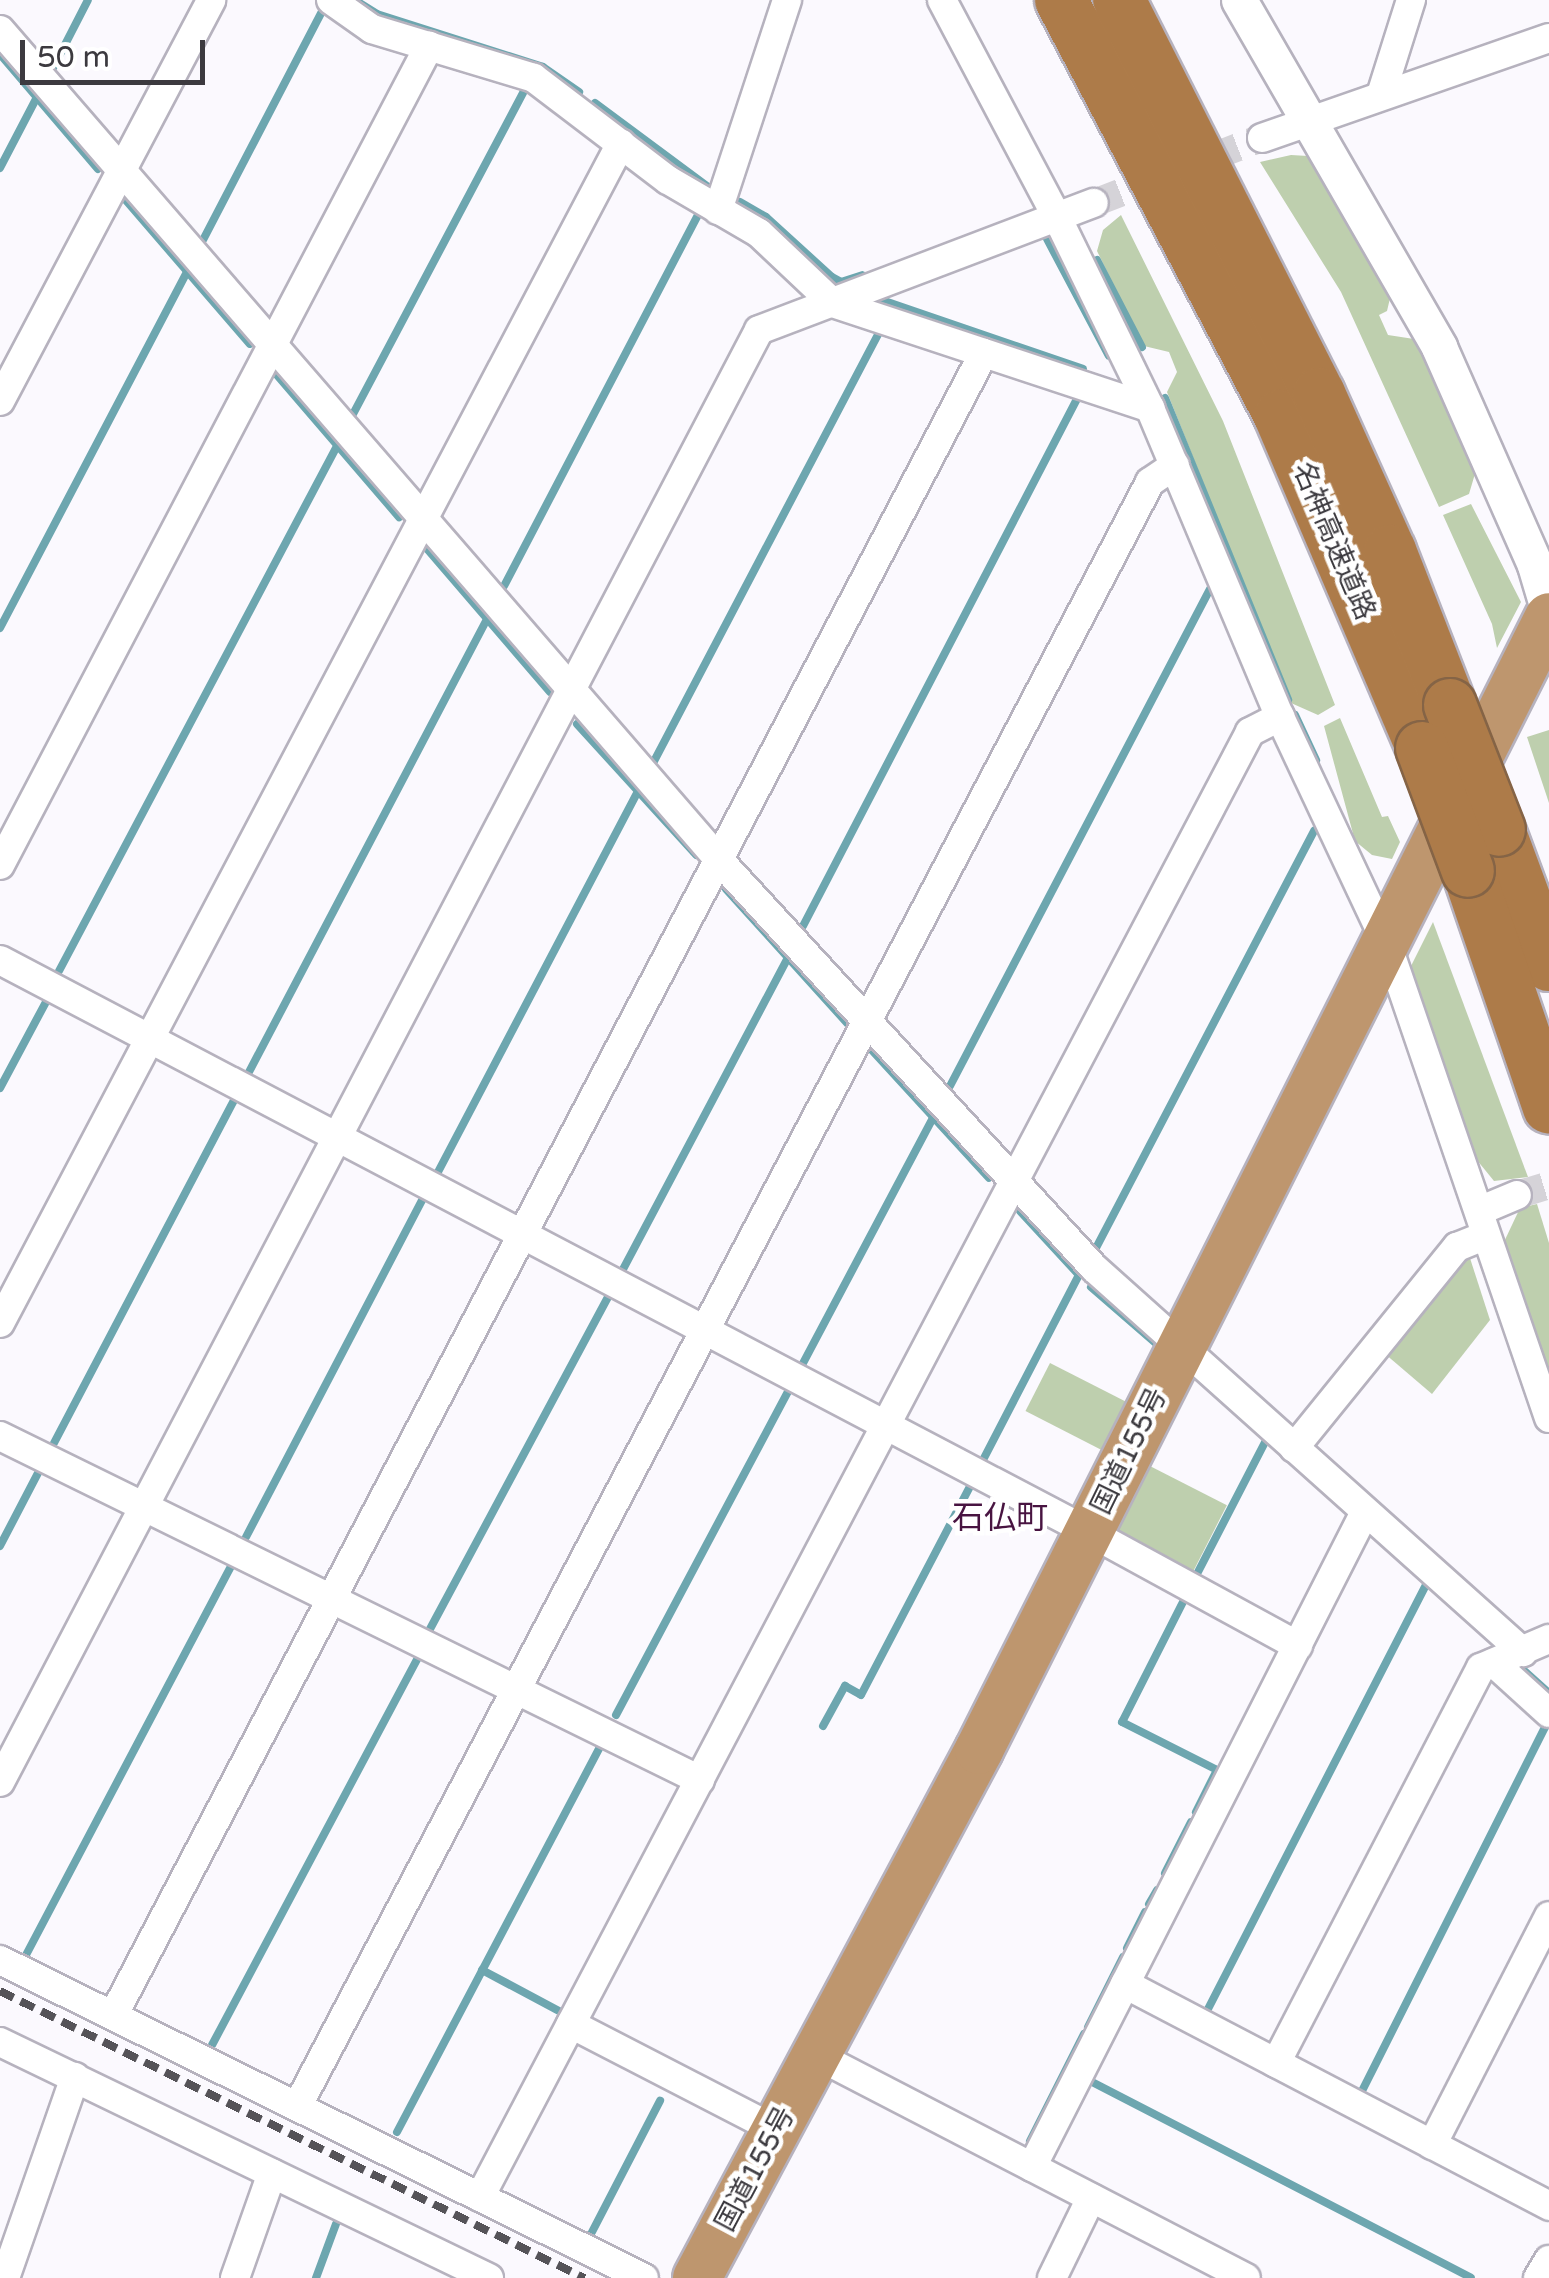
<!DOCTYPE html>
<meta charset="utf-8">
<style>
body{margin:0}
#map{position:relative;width:1549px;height:2278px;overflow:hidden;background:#fbf9fe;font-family:"Varela Round","Noto Sans JP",sans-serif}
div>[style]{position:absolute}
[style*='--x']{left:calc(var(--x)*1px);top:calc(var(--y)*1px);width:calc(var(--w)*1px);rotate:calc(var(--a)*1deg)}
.green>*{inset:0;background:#becfae;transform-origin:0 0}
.stream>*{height:8px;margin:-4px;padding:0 4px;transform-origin:4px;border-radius:4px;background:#6da6af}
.minor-tunnel>*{height:28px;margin-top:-14px;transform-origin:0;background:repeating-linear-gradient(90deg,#d5d3d8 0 28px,transparent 0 42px)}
.roads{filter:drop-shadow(2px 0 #b6b2be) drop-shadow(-2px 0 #b6b2be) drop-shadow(0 2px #b6b2be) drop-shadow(0 -2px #b6b2be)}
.minor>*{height:28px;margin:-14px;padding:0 14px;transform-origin:14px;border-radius:14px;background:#fff}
.tertiary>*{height:35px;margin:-17.5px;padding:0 17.5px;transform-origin:17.5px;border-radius:17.5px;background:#fff}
.trunk>*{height:48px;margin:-24px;padding:0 24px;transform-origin:24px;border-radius:24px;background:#be966e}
.motorway>*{height:52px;margin:-26px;padding:0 26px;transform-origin:26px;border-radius:26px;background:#ad7b49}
.rail>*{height:8px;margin-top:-4px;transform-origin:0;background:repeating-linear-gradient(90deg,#555358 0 15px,transparent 0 23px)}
.bridges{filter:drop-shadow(2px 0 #856446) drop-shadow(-2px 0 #856446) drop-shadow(0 2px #856446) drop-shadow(0 -2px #856446)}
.motorway-bridge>*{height:52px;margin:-26px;padding:0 26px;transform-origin:26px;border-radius:26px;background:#ad7b49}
span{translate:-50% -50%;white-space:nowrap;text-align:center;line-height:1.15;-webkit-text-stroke:9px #fff;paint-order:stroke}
.street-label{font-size:28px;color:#3c3a3f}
.quarter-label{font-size:32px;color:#481441}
.scale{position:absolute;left:20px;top:40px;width:185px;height:45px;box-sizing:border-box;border:5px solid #3c3a3f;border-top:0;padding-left:12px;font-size:30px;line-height:35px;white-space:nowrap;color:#3c3a3f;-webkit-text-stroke:8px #fff;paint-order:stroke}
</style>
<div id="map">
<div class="green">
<div style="clip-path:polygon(1291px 155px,1308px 156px,1323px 167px,1391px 294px,1387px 311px,1379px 315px,1388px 335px,1414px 339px,1428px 362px,1477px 467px,1469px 494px,1439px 507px,1341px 292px,1260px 162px)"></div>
<div style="clip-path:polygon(1121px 215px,1223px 421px,1335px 705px,1318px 715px,1291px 703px,1167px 392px,1177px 372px,1169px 352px,1144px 346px,1097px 251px,1103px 230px)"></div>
<div style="clip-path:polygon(1471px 504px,1521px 602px,1497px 648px,1492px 624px,1443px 515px)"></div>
<div style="clip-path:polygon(1340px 718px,1382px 817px,1388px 816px,1400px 842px,1392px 859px,1372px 855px,1355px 841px,1324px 726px)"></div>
<div style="clip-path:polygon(1549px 730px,1549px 803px,1527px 737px)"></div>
<div style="clip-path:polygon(1433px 922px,1528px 1177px,1494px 1181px,1472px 1154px,1408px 972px)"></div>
<div style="clip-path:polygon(1537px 1204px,1549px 1243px,1549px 1381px,1503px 1244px,1520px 1208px)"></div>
<div style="clip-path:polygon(1468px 1252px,1490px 1320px,1432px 1394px,1384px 1353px)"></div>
<div style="left:1050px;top:1363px;width:92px;height:54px;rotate:27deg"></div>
<div style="left:1144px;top:1463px;width:93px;height:76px;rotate:27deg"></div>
</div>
<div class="stream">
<div style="--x:358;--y:2;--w:22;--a:32"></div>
<div style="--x:377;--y:14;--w:174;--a:17.7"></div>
<div style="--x:543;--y:67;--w:44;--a:34.8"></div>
<div style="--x:0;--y:54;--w:151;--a:49.6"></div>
<div style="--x:53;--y:68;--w:76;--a:-62.8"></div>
<div style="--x:595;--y:103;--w:146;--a:36.6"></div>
<div style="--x:0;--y:168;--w:80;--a:-62.5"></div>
<div style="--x:123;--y:197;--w:194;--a:49.2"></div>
<div style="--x:740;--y:202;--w:30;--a:30"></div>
<div style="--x:766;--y:217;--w:89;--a:42.3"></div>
<div style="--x:832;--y:277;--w:10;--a:29"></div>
<div style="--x:841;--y:282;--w:22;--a:-18"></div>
<div style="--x:1047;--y:239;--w:132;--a:62.1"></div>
<div style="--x:203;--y:240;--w:256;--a:-62.5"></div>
<div style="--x:1097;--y:260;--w:98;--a:62.7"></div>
<div style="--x:870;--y:296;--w:225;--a:18.9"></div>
<div style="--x:276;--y:374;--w:189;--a:49.3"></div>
<div style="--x:1165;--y:398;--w:326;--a:67.8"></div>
<div style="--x:352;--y:416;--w:372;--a:-62.1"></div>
<div style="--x:428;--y:550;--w:187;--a:49.3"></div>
<div style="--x:504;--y:586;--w:423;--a:-62.4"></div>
<div style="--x:0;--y:628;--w:402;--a:-62.3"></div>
<div style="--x:1295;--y:715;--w:50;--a:65"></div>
<div style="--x:577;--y:724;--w:177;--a:47.7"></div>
<div style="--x:652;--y:765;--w:493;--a:-62.3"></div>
<div style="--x:726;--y:889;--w:185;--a:47.9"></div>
<div style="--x:803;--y:926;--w:596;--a:-62.53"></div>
<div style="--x:59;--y:971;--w:594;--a:-62.1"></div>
<div style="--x:870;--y:1048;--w:176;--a:47.5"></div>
<div style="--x:249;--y:1072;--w:512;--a:-62.28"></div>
<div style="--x:950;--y:1086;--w:561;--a:-62.38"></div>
<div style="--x:0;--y:1088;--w:102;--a:-61.9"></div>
<div style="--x:438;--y:1172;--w:430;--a:-62.3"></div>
<div style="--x:1096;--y:1248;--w:471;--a:-62.4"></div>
<div style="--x:621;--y:1273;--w:357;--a:-62.1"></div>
<div style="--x:1091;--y:1287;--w:90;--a:40.9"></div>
<div style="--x:801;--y:1367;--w:282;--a:-62.1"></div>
<div style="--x:54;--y:1443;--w:393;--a:-62.3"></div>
<div style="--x:983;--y:1460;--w:208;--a:-62.6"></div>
<div style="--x:1079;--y:1275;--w:87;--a:-132.7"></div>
<div style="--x:246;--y:1537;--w:384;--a:-62.4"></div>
<div style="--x:0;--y:1546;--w:85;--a:-62.5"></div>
<div style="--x:1198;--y:1572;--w:148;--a:-62.7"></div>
<div style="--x:1185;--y:1598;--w:139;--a:116.9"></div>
<div style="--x:1122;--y:1722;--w:106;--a:26.8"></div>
<div style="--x:1217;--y:1770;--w:47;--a:116.6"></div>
<div style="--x:430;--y:1629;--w:379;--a:-61.8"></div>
<div style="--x:1520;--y:1667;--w:39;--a:42"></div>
<div style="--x:616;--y:1715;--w:368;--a:-62"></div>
<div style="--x:823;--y:1726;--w:46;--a:-61.2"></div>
<div style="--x:845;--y:1686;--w:18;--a:29"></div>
<div style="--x:861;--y:1695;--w:239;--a:-62.4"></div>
<div style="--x:1165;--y:1873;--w:57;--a:-63"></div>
<div style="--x:1149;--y:1904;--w:16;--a:-60"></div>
<div style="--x:1127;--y:1948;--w:40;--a:-63.4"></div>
<div style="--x:26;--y:1955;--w:440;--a:-62.2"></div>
<div style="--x:482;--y:1970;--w:92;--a:28"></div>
<div style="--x:1208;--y:2009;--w:478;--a:-62.8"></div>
<div style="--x:1088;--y:2027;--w:78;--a:-63.4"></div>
<div style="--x:212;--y:2045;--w:445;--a:-62"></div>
<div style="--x:1094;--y:2083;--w:424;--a:27.3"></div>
<div style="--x:1362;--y:2091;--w:407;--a:-63.3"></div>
<div style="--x:397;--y:2132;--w:433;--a:-62.2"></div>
<div style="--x:1030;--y:2141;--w:120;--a:-63.2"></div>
<div style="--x:592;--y:2232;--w:148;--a:-62.6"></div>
<div style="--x:316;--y:2278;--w:58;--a:-69.7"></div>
</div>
<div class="minor-tunnel">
<div style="--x:1094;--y:203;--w:180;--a:-21.2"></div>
<div style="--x:1517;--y:1195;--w:34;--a:-17"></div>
</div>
<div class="roads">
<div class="minor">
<div style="--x:331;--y:0;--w:50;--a:35.3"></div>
<div style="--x:372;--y:29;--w:169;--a:16.8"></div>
<div style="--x:534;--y:78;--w:168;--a:37.3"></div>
<div style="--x:668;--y:180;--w:105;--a:30.2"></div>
<div style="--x:759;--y:233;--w:102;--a:43.4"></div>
<div style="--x:833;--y:303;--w:334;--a:18.3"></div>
<div style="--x:942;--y:0;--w:243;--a:62.1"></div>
<div style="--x:1056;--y:215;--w:215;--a:64"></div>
<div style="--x:1150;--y:408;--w:335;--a:67.2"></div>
<div style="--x:1280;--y:717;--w:251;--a:64.8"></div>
<div style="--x:1387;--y:944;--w:501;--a:71.13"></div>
<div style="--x:0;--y:30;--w:1100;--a:49.09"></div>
<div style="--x:720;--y:861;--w:553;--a:47.42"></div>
<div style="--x:1094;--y:1268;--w:576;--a:41.83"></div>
<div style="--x:1381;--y:95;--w:100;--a:-72.5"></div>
<div style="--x:1262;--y:138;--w:304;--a:-19.2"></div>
<div style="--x:718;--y:210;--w:221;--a:-71.8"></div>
<div style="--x:0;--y:401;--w:453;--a:-62.2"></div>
<div style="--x:0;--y:865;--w:925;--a:-62.35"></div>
<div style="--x:0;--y:960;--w:1230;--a:27.71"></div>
<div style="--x:1089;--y:1532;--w:238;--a:28.6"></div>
<div style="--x:1479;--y:1211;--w:41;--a:-22.8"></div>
<div style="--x:0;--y:1323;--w:1333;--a:-62.24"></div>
<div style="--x:0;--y:1436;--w:780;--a:26.17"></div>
<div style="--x:1294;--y:1448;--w:259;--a:-51"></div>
<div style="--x:1457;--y:1247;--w:31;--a:-22"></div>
<div style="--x:1494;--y:1663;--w:74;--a:42.3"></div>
<div style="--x:0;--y:1782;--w:1638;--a:-62.4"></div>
<div style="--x:759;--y:330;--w:358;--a:-20.8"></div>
<div style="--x:0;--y:1960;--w:718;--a:26.28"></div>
<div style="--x:1125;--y:1984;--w:479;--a:27.6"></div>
<div style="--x:113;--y:2016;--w:1877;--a:-62.36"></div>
<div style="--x:571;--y:2024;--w:231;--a:27.3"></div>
<div style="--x:0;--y:2042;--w:543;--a:25.76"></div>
<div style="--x:816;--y:2055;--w:484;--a:27.4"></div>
<div style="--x:1276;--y:2063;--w:445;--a:-62.6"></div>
<div style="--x:1481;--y:1668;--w:74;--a:-23.1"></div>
<div style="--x:297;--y:2107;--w:1835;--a:-62.3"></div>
<div style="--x:1150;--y:482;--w:30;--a:-34"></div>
<div style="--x:1432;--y:2145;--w:257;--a:-62.9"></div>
<div style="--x:1032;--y:2167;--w:735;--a:-63.05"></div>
<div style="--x:480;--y:2197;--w:1655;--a:-62.27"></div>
<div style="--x:1250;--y:732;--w:34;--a:-27"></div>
<div style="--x:5;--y:2278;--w:213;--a:-70.8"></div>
<div style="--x:235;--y:2278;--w:111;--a:-70.6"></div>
<div style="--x:1052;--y:2278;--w:89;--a:-64"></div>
<div style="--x:1538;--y:2278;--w:21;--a:-59"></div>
</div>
<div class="tertiary">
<div style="--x:1239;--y:0;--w:401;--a:60"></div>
<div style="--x:1439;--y:347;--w:238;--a:66.2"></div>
<div style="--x:1535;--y:565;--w:49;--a:73.4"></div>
</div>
<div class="trunk">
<div style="--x:697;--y:2278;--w:599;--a:-61.89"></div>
<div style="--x:979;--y:1750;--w:1268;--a:-63.29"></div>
</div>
<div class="motorway">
<div style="--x:1061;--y:0;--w:470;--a:62.2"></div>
<div style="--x:1280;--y:416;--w:361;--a:66.8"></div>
<div style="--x:1119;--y:0;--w:442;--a:63.1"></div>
<div style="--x:1319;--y:394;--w:172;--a:65.7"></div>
<div style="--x:1390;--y:551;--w:165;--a:68.7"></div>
<div style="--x:1499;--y:830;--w:144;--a:69.7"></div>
<div style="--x:1468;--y:871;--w:250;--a:71.1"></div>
</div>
</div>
<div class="rail">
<div style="--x:0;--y:1991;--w:651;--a:26.17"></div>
</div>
<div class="bridges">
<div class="motorway-bridge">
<div style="--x:1450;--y:705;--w:134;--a:68.6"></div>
<div style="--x:1422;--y:748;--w:131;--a:69.5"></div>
</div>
</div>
<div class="street-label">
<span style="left:1334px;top:541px;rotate:67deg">名神高速道路</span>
<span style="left:1129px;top:1451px;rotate:-64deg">国道155号</span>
<span style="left:755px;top:2169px;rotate:-62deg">国道155号</span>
</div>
<div class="quarter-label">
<span style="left:1000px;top:1518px">石仏町</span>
</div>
<div class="scale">50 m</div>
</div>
